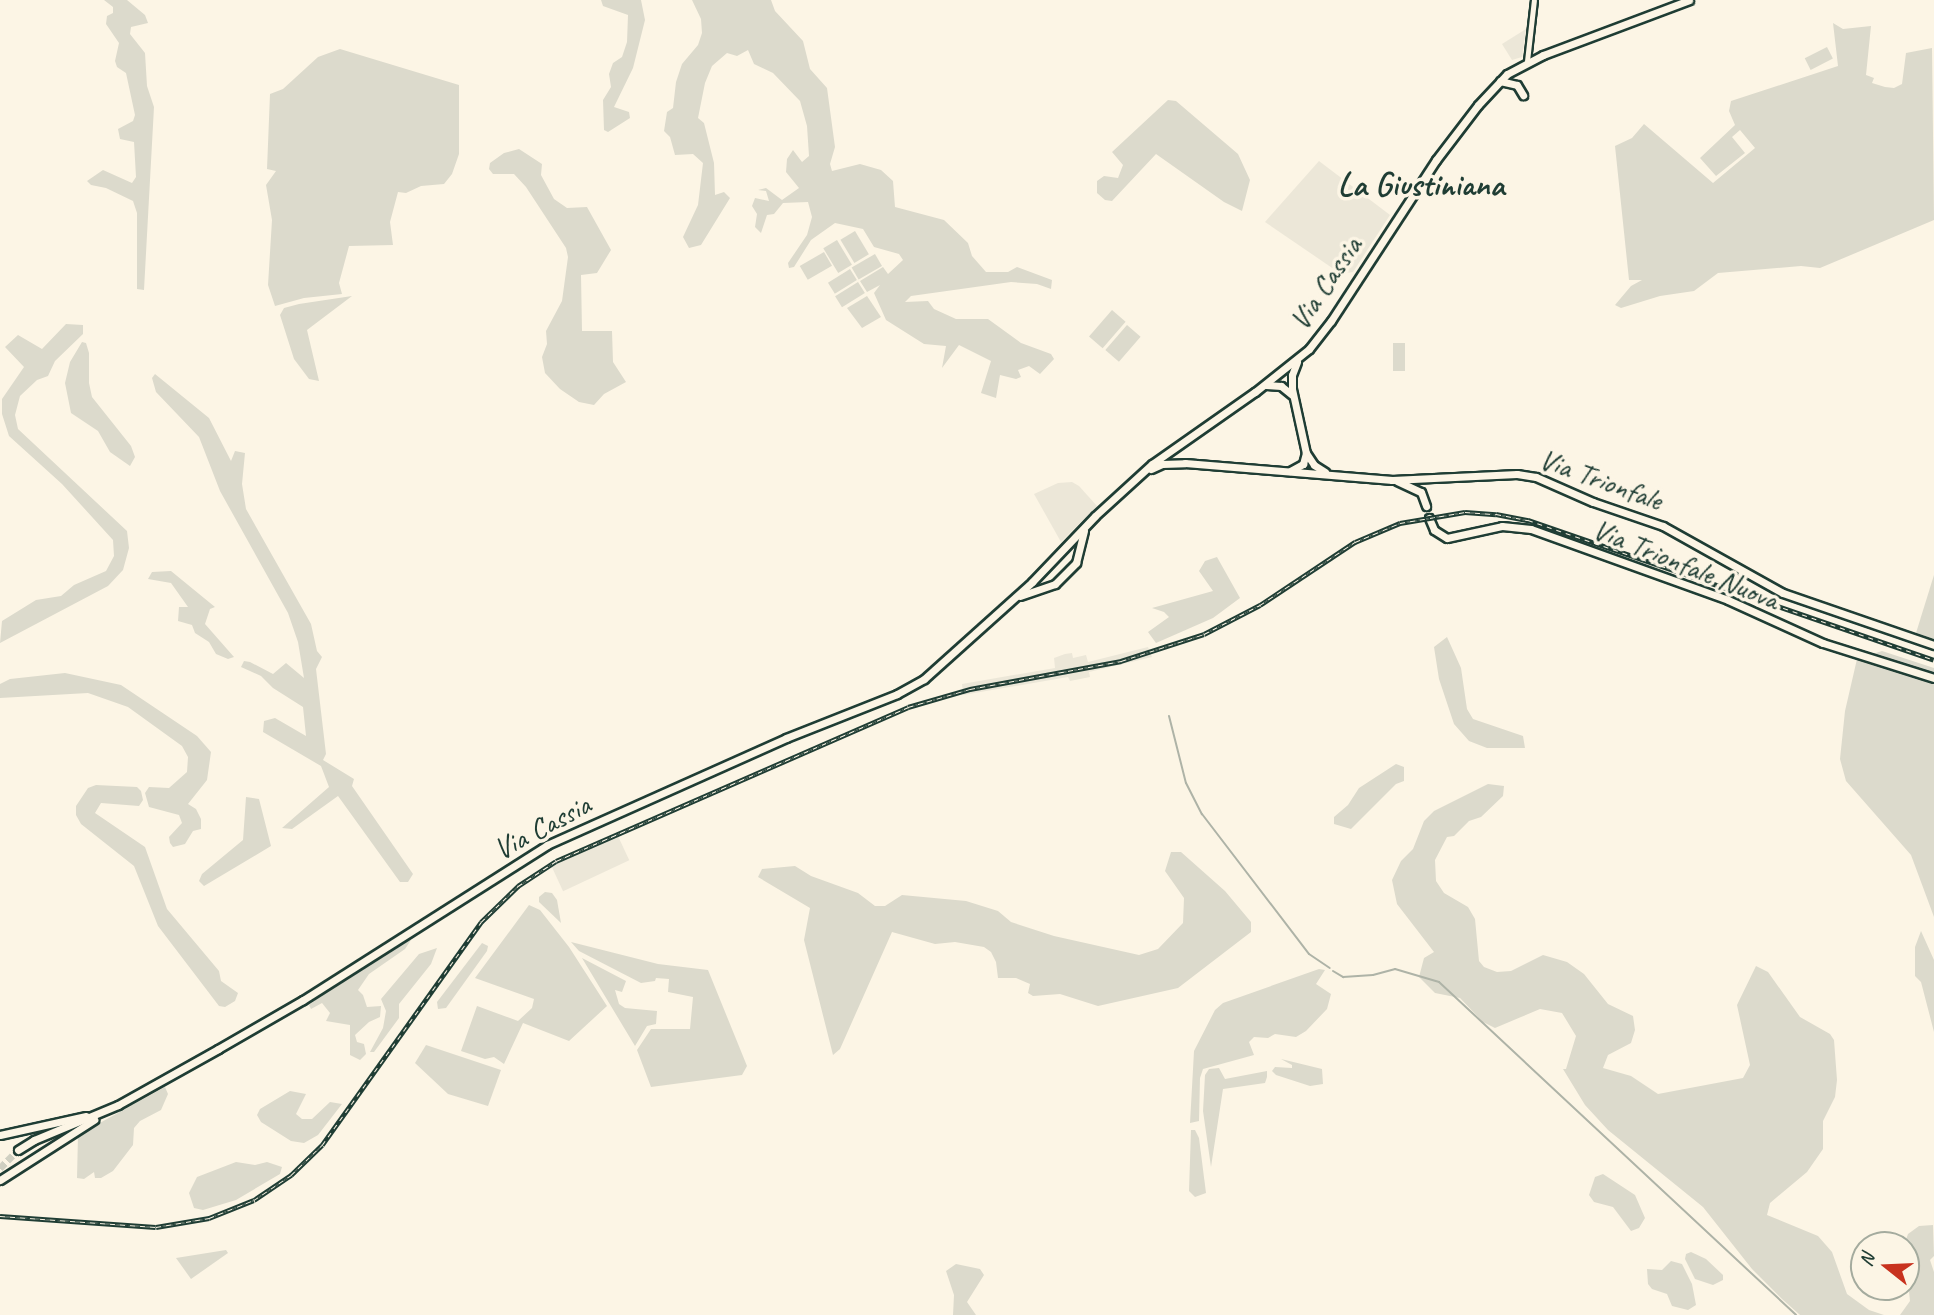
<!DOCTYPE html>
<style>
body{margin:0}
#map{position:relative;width:1934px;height:1315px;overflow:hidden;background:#fcf5e5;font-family:Caveat,sans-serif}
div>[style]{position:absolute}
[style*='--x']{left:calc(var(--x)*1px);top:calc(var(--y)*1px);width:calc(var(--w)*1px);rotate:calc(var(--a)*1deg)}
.built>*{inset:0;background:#ece7d8;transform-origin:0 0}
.green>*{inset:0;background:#dcdacc;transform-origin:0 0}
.stream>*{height:2px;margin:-1px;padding:0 1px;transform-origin:1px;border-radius:1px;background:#aeb3a7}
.major-tunnel>*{height:7px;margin-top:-3.5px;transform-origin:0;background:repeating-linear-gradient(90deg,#d0d0c2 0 7px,transparent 0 10.5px)}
.roads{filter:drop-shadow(2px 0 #1f3d34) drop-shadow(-2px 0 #1f3d34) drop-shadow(0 2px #1f3d34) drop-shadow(0 -2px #1f3d34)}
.minor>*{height:5px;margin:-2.5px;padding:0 2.5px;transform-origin:2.5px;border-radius:2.5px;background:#fcf5e5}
.major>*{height:7px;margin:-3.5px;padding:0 3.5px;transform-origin:3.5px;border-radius:3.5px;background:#fcf5e5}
.rail>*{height:4.5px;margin-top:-2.25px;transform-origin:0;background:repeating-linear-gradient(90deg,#fcf5e5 0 5px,#1f3d34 0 10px);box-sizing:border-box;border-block:2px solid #1f3d34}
span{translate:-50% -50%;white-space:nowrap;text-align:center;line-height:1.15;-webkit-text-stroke:7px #fcf5e5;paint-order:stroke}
.street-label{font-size:30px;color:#1f3d34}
.quarter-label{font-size:33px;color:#1f3d34;font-weight:700}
.north{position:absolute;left:1850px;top:1231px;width:70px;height:70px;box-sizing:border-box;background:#fcf5e5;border:2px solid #a4ab9e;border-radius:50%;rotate:288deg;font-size:19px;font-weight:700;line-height:28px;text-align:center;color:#1f3d34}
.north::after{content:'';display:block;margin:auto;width:24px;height:32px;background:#c8321e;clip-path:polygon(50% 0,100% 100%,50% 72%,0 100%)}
</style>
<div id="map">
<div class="built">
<div style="clip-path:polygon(1526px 29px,1522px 57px,1512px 60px,1502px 44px)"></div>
<div style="clip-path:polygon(1319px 161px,1390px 215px,1353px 272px,1341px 274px,1265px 222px)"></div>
<div style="clip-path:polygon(1072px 482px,1079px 486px,1097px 506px,1061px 542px,1034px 494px,1058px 483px)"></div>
<div style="clip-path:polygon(1148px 647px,1152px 657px,1089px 672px,1090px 677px,1070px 681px,1068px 677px,963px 695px,962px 684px,1055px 668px,1054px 658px,1065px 654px,1072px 653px,1073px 658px,1086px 655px,1088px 662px)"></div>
<div style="left:617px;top:834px;width:29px;height:73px;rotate:65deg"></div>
</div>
<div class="green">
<div style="clip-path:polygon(104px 0,127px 0,145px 15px,148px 23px,131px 27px,130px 34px,145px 53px,147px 86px,154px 107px,144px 290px,137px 289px,137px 213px,133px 201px,106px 188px,91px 185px,87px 181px,103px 170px,132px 183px,136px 177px,134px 142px,120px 139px,118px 129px,133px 121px,135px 115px,126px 73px,117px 67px,115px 61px,119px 43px,106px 24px,107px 16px,113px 13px,113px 7px)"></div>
<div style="clip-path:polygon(601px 0,641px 0,645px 20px,633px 68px,614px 107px,629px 112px,630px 118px,608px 132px,604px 130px,603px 100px,611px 87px,609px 74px,613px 63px,622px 57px,627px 42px,628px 15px,603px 6px)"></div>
<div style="clip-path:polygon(692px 0,771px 0,775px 11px,803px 41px,810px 69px,827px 88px,835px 147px,830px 164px,832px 171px,860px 164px,881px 170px,893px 181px,895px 207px,944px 220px,968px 243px,972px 256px,986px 272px,1008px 272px,1017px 267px,1052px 280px,1051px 289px,1037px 284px,1011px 282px,911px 296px,905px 302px,928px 301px,934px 309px,956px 319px,988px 319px,1021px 343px,1051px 354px,1054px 359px,1040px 374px,1029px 366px,1018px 370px,1021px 377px,1016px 379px,1000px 375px,996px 398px,981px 393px,991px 361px,959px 345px,942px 368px,946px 346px,924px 344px,886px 320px,874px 293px,880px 285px,867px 292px,860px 281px,883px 267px,888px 274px,903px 260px,899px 254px,874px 247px,863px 229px,835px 223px,811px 240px,794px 267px,789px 268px,788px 263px,807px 235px,812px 217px,808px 202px,783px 203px,774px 214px,767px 215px,761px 233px,755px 227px,757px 214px,752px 206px,755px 198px,769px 201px,766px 191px,758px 190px,766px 188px,782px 200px,799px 188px,786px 172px,787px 159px,793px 150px,802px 162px,809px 156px,807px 126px,800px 101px,773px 73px,754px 64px,748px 50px,737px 56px,727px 53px,712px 66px,705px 83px,698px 118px,704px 123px,714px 163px,715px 195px,724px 192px,730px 198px,701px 245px,689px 248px,683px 237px,698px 205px,703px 163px,693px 154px,675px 155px,670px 137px,664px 131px,667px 112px,673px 108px,676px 82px,682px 64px,698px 45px,702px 33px,701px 19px)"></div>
<div style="clip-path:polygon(1833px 23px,1843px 29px,1871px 26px,1866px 75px,1874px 78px,1872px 83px,1885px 87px,1894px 88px,1902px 84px,1906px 53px,1932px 48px,1934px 220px,1820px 268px,1801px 266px,1718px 273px,1694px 291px,1660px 296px,1621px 308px,1615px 305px,1631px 286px,1642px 280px,1629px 280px,1615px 146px,1632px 138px,1644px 124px,1713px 183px,1755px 148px,1740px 130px,1732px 137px,1745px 153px,1716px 176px,1700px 158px,1735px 125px,1729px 111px,1731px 101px,1838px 66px)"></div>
<div style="left:1827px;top:47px;width:13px;height:25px;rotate:63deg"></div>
<div style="clip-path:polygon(340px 49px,459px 85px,459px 154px,452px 174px,444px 184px,421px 186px,406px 193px,398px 192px,390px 222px,393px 245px,349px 246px,339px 283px,342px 294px,304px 298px,275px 306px,268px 285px,272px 220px,266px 185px,276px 171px,267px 169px,270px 94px,283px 89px,318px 57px)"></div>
<div style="clip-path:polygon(1168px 100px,1176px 101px,1238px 154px,1250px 180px,1242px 211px,1224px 202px,1156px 154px,1112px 201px,1105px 200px,1097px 193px,1097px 181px,1104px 176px,1118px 178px,1123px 165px,1112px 152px)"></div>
<div style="clip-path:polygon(519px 149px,542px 164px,541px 175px,554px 199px,567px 208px,587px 207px,611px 250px,597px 273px,581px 275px,582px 331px,612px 331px,613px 362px,626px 382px,604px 394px,594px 405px,579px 402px,560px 389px,545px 373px,542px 357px,547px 344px,546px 331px,562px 301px,568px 257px,566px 248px,526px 187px,514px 174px,493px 174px,489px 169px,490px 163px,504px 153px)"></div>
<div style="left:855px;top:231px;width:27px;height:17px;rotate:59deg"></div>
<div style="left:837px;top:240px;width:29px;height:16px;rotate:59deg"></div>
<div style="left:824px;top:252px;width:16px;height:28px;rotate:60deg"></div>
<div style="left:875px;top:254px;width:14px;height:27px;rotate:60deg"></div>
<div style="left:850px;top:269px;width:13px;height:26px;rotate:58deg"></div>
<div style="left:858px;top:282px;width:13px;height:27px;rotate:58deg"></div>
<div style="clip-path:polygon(352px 296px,307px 330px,319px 381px,309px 379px,294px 359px,280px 315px,284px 308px,299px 304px)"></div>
<div style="clip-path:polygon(867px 296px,881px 317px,862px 328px,847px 308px)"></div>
<div style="left:1112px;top:310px;width:18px;height:35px;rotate:41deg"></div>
<div style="clip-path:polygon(66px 324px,83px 325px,83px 334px,55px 361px,48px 376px,37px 380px,20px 396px,15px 415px,18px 429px,127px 531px,129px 548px,123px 570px,108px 586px,0 643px,2px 621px,36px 600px,61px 596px,74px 585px,106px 571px,114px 556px,113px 540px,62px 484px,9px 436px,2px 414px,2px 399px,24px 367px,5px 347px,18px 335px,42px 349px)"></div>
<div style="left:1127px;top:325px;width:18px;height:33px;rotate:41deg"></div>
<div style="clip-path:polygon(82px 342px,86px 343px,89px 353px,89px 383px,92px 397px,131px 446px,135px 457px,130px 466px,110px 452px,98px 431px,71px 413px,65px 383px,70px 362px)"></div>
<div style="left:1393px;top:343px;width:12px;height:28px"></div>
<div style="clip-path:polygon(155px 374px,209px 418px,231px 461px,235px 451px,245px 453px,242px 484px,246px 509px,311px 624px,317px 651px,322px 657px,316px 669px,326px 754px,323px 760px,354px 779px,352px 786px,413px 874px,408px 882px,400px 882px,338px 796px,292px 829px,282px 828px,329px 787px,321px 766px,263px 732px,264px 721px,275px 718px,306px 736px,303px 707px,273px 688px,261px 676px,241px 667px,244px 661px,250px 662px,273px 674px,286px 663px,304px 678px,298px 642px,288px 613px,220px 491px,199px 437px,156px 392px,152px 378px)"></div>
<div style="clip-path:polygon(1217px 557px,1240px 598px,1213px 618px,1156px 643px,1148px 632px,1169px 617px,1164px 612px,1152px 608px,1213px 591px,1199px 571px,1205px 561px)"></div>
<div style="clip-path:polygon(171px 571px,215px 607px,210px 609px,205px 624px,234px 657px,228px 659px,216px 654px,209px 642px,195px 633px,192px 625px,178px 621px,179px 607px,188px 607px,171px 583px,148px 579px,152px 572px)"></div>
<div style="clip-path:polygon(1934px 575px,1934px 639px,1916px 633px)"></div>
<div style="clip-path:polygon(1447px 637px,1461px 668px,1467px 709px,1473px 719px,1523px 736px,1525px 748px,1487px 748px,1469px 741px,1454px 724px,1439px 679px,1434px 647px)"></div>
<div style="clip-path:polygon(1882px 651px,1934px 668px,1934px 917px,1911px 855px,1846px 781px,1840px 759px,1845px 711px,1857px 659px)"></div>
<div style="clip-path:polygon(65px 673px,121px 685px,197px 736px,211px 752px,207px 780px,188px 804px,196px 809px,201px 819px,201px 829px,193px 831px,185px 844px,173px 847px,170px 843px,169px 837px,182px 823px,179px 815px,149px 807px,145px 793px,149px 787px,169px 788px,187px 772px,188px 757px,182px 746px,128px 707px,88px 693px,0 698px,0 684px,10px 679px)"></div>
<div style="clip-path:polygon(1396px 764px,1404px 767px,1404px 781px,1396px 784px,1351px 829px,1334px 824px,1334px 817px,1348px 805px,1359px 788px)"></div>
<div style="clip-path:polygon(1488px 784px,1504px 786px,1503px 796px,1481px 817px,1469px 821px,1454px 836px,1447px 837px,1435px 860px,1436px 881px,1444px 893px,1468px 907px,1475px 919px,1479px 961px,1484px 967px,1497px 972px,1511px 971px,1543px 955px,1567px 962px,1584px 974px,1608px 1004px,1633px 1016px,1635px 1030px,1631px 1043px,1608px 1055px,1603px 1068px,1631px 1076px,1658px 1094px,1743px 1078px,1750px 1065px,1737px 1005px,1756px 966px,1768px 972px,1800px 1017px,1830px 1034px,1834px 1040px,1837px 1080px,1835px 1097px,1823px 1121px,1823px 1149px,1807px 1172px,1770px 1203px,1767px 1215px,1818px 1236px,1832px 1252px,1847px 1294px,1869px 1310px,1884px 1315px,1800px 1315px,1782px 1299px,1752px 1269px,1703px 1207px,1608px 1130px,1585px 1105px,1563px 1069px,1566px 1069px,1576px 1036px,1562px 1013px,1540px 1009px,1495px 1028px,1483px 1022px,1460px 998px,1435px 993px,1419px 977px,1424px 958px,1434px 952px,1397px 904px,1392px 880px,1401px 861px,1413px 849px,1424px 821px,1434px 811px)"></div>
<div style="clip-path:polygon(96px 785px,137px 787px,141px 791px,143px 800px,139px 806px,101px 803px,95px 813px,145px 847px,167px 909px,219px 971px,221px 981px,238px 993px,235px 1001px,225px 1007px,219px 1006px,158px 926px,134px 866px,81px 824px,76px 815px,76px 806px,88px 788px)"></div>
<div style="clip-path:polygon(246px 797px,259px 799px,271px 846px,204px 886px,199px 881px,202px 874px,243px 840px)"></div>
<div style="clip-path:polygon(1171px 852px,1181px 852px,1225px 891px,1251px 922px,1251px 932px,1178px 988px,1098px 1006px,1060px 994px,1033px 996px,1028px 993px,1030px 984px,1016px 978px,998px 978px,996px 962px,991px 952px,984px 947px,955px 942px,935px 944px,892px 932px,840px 1049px,833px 1055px,804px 940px,810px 908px,758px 877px,762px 869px,795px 866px,811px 876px,858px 893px,875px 906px,885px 906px,902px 895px,966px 901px,998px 911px,1011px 922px,1054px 936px,1139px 955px,1158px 949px,1183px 923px,1184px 898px,1165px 871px)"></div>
<div style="clip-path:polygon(545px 892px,552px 893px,557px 900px,561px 923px,539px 902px,539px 897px)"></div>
<div style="clip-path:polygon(529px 905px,540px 910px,569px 947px,607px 1006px,569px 1041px,523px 1023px,504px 1064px,494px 1057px,485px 1059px,461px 1051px,477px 1006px,518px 1021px,532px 1008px,534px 999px,475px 978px)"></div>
<div style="clip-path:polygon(1921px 931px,1934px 960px,1934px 1032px,1921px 982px,1915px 976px,1915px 947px)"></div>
<div style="clip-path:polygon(407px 937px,411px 940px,405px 949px,369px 974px,358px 990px,363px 995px,367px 1007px,381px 1006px,380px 1017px,369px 1022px,355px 1035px,357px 1042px,364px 1044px,366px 1054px,360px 1060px,350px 1055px,350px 1025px,326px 1021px,330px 1013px,322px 1003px,311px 1009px,309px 1005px,367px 961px)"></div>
<div style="clip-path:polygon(571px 942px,658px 964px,708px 970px,747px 1066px,742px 1075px,651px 1087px,637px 1050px,651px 1029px,690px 1029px,693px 997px,668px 992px,669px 979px,656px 978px,655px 981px,641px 983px,579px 951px)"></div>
<div style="clip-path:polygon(482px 943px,488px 946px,487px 951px,446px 1008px,438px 1009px,437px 1002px)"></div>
<div style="clip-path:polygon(437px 948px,431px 964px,399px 1004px,399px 1018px,374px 1052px,370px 1052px,383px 1028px,386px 1011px,381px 999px,419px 954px)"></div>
<div style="clip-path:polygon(582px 958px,626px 981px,622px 992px,615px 990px,619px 1004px,625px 1008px,657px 1011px,656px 1024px,647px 1026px,635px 1046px)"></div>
<div style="clip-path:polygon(1319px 969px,1325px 970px,1316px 984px,1331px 994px,1327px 1009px,1306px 1031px,1296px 1037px,1275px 1034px,1268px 1038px,1254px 1037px,1249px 1042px,1254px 1055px,1203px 1069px,1200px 1078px,1199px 1121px,1190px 1123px,1194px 1051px,1215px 1010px,1223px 1003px)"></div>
<div style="clip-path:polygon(426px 1045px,501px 1070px,488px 1106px,448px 1094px,415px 1063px)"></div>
<div style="clip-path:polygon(1281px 1059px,1322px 1069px,1323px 1084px,1310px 1086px,1276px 1075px,1272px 1071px,1275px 1067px,1292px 1068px,1292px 1065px)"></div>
<div style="clip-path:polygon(1219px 1068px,1225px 1079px,1267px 1071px,1267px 1077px,1265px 1083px,1223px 1089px,1211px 1167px,1203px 1111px,1205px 1075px,1209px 1069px)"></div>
<div style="clip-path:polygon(165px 1087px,168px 1094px,161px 1110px,140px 1121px,134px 1128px,133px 1145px,113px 1171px,101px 1178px,95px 1178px,94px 1172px,84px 1179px,77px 1178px,78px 1135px)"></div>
<div style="clip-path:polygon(290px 1091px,306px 1094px,296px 1114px,302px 1119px,312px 1119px,330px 1102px,342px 1104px,318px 1135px,304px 1143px,291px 1141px,261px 1122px,257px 1115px,260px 1109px)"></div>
<div style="clip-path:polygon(1191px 1130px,1195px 1130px,1199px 1138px,1206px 1193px,1195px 1197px,1189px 1191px)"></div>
<div style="clip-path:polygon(236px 1162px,255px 1165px,267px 1162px,282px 1167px,280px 1174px,236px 1200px,203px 1210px,194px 1208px,189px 1193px,197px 1177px)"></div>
<div style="clip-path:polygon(1603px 1174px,1635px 1195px,1645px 1218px,1639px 1228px,1631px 1231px,1613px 1207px,1594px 1202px,1589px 1195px,1595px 1177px)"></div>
<div style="clip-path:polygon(1933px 1225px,1934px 1256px,1930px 1260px,1934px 1272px,1934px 1315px,1900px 1315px,1910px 1301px,1904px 1245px,1908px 1234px,1919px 1226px)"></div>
<div style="clip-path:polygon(226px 1250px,228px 1253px,191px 1279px,176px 1258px)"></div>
<div style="clip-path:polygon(1691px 1252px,1706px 1259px,1723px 1275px,1723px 1280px,1713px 1285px,1695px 1279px,1685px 1259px,1686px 1254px)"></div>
<div style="clip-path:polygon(1671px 1261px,1682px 1264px,1692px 1284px,1696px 1305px,1688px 1310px,1672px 1306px,1667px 1294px,1652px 1289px,1648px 1284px,1647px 1269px,1662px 1270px)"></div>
<div style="clip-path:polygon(956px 1264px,980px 1269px,984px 1275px,967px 1302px,976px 1315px,953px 1315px,954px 1295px,946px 1271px)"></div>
</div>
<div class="stream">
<div style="--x:1169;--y:716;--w:69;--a:75.8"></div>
<div style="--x:1186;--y:783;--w:35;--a:63"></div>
<div style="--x:1202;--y:814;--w:176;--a:52.6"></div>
<div style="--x:1309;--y:954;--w:25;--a:34"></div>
<div style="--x:1333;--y:971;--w:12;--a:31"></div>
<div style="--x:1343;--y:977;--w:30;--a:-4"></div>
<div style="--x:1373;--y:975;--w:23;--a:-15"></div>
<div style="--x:1395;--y:969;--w:46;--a:16.5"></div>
<div style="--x:1439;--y:982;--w:488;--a:43"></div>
</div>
<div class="major-tunnel">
<div style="--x:0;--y:1168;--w:25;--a:-45"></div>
</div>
<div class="roads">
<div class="minor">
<div style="--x:1527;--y:61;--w:61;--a:-83.5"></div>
</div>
<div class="major">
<div style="--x:1500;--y:81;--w:17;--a:13"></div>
<div style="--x:1517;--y:85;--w:12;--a:59"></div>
<div style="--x:1297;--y:362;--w:14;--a:111"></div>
<div style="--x:1292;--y:375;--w:14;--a:90"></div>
<div style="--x:1292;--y:389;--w:66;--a:77.7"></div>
<div style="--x:1306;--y:453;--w:14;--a:56"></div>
<div style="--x:1314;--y:465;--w:13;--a:32"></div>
<div style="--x:1266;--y:385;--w:15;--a:4"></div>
<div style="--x:1281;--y:386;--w:14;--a:39"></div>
<div style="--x:1151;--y:469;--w:12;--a:-24"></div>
<div style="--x:1162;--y:464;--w:23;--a:-2"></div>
<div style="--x:1185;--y:463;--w:208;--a:4.7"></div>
<div style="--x:1392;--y:480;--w:125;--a:-2.7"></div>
<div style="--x:1517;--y:474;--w:19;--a:9"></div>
<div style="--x:1536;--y:477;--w:62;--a:23.7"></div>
<div style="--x:1593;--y:502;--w:74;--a:18.9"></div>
<div style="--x:1663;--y:526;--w:137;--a:29.2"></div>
<div style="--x:1783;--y:593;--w:160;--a:19"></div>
<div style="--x:1290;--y:471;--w:15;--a:-28"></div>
<div style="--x:1303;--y:464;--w:11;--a:-75"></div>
<div style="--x:1397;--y:481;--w:26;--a:25"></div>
<div style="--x:1421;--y:492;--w:15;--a:70"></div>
<div style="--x:1429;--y:518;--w:13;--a:67"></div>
<div style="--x:1434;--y:530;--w:15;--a:32"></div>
<div style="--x:1447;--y:538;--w:56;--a:-12.3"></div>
<div style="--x:1502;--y:526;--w:29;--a:6"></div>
<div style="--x:1531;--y:529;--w:209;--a:19.8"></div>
<div style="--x:1728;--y:600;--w:104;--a:24.4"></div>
<div style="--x:1823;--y:643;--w:116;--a:17.5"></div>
<div style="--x:1020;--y:596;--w:37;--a:-19"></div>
<div style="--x:1055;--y:584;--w:30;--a:-45"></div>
<div style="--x:1076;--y:563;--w:33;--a:-76"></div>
<div style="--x:0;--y:1135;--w:88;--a:-12.5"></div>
<div style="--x:18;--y:1150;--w:19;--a:-32"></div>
<div style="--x:34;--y:1140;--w:91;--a:-22.6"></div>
<div style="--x:118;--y:1105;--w:115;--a:-29.2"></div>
<div style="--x:218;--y:1049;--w:98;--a:-30"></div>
<div style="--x:303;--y:1000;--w:289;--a:-32.4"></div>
<div style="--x:547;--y:845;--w:262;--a:-24.1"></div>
<div style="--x:786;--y:738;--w:119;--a:-21.6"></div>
<div style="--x:897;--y:694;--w:31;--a:-29"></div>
<div style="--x:924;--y:679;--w:145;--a:-41.9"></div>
<div style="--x:1032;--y:582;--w:91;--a:-46.3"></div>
<div style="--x:1095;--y:516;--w:77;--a:-42.4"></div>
<div style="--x:1152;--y:464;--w:126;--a:-35"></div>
<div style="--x:1255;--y:392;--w:69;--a:-38.5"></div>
<div style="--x:1309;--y:349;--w:36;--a:-52"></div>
<div style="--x:1331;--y:321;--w:192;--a:-56.9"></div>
<div style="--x:1436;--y:160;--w:69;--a:-52.6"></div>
<div style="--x:1478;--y:105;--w:42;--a:-46.9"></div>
<div style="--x:1507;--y:74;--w:41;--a:-27.8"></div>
<div style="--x:1543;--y:55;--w:156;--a:-20.6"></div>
<div style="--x:0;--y:1180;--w:112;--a:-32.6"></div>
</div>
</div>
<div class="rail">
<div style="--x:0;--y:1216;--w:156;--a:4"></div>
<div style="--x:156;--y:1227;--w:54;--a:-9.6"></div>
<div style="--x:209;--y:1218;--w:48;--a:-21.8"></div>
<div style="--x:254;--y:1200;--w:45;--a:-34"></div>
<div style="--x:291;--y:1175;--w:43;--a:-44.1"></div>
<div style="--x:322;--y:1145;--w:274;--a:-54.5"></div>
<div style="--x:481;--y:922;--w:52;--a:-44.2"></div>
<div style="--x:518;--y:886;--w:45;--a:-33.3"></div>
<div style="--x:556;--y:861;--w:384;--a:-23.6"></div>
<div style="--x:908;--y:707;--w:65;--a:-16.2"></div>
<div style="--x:970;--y:689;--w:154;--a:-10.5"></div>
<div style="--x:1121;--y:661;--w:87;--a:-18"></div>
<div style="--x:1204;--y:634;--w:63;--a:-27.4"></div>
<div style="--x:1260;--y:605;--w:114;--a:-33.6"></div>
<div style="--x:1355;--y:542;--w:49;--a:-22.9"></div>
<div style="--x:1400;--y:523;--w:66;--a:-9.6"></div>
<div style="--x:1465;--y:512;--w:31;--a:4"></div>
<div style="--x:1496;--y:514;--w:33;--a:11"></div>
<div style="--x:1528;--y:520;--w:429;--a:19"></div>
</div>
<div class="street-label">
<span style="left:1325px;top:283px;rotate:-56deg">Via Cassia</span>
<span style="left:1601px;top:479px;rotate:20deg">Via Trionfale</span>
<span style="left:1686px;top:564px;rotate:22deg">Via Trionfale Nuova</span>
<span style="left:542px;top:827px;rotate:-28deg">Via Cassia</span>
</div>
<div class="quarter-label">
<span style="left:1421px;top:185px">La Giustiniana</span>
</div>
<div class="north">N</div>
</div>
